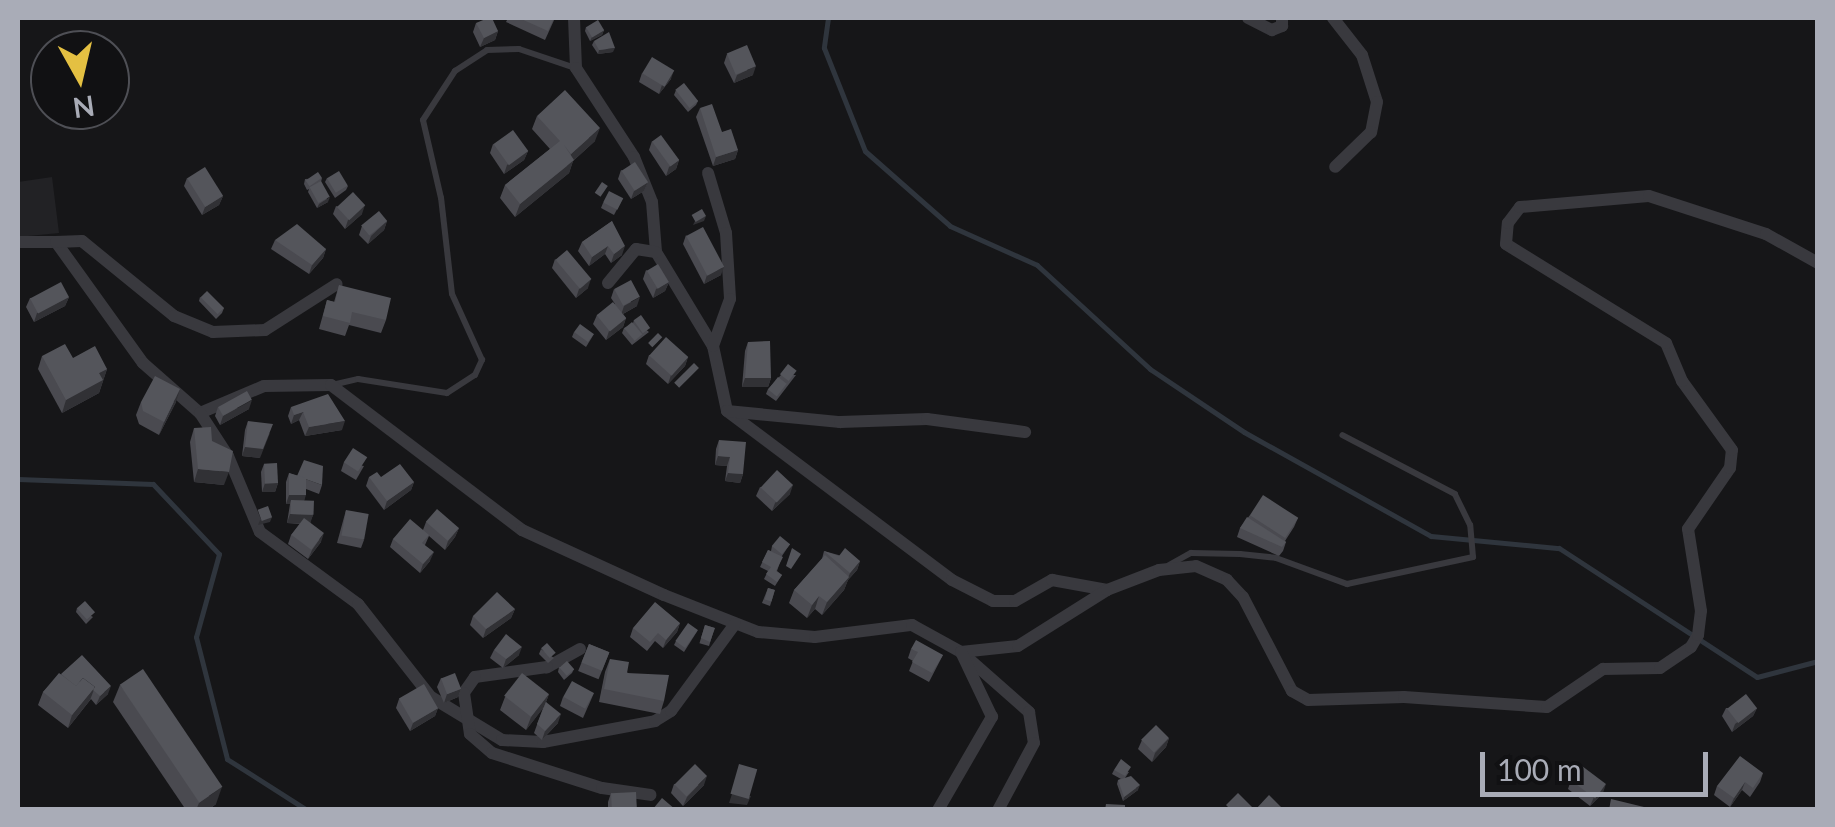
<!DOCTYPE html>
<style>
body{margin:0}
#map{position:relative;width:1835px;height:827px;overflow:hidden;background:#161618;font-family:Lato,sans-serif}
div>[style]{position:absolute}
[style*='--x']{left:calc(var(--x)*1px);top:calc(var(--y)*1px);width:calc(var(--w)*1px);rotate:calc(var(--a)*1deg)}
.built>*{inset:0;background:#222225}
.stream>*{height:5px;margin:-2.5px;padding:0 2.5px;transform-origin:2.5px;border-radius:2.5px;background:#2f353d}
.service>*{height:6px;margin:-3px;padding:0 3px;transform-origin:3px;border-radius:3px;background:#39393e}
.minor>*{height:12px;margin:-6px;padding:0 6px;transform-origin:6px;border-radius:6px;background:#39393e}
.wall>*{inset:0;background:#4a4a50;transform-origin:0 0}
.shaded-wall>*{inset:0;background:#313135}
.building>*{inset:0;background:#54555b;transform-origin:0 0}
span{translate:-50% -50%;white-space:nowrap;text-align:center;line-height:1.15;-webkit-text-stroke:10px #111113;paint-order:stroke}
.frame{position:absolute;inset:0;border:20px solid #a9acb7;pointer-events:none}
.north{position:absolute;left:30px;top:30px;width:100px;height:100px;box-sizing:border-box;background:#111113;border:2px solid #4e4f55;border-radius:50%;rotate:172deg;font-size:28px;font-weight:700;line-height:40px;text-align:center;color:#a9acb7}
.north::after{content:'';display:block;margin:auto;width:35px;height:45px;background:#e4c042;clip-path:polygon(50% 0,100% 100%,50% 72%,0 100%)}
.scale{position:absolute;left:1480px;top:752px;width:228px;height:45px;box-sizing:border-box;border:5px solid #a9acb7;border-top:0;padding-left:12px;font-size:30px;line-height:35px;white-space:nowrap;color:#a9acb7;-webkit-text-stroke:8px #111113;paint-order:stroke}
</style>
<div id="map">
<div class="built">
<div style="clip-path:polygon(52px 177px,59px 233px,18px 237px,18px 182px)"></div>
</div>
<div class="stream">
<div style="--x:828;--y:18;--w:30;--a:98"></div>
<div style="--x:824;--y:48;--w:111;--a:68.3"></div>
<div style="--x:865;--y:151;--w:113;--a:41.4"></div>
<div style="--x:950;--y:226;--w:95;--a:24.1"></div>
<div style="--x:1037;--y:265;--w:154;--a:42.6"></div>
<div style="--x:1150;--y:369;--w:113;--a:33.8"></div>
<div style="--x:1244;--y:432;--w:214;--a:29.1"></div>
<div style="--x:1431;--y:536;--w:129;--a:5.4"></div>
<div style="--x:1559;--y:548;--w:236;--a:33.1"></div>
<div style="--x:1757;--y:677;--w:63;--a:-14.7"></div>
<div style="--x:18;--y:479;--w:135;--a:2.1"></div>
<div style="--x:153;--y:484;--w:96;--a:46.7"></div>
<div style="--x:219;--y:554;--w:86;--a:105.5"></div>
<div style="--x:196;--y:637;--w:126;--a:75.7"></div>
<div style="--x:227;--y:759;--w:95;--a:32.5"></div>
</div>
<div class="service">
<div style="--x:332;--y:385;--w:27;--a:-13"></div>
<div style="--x:358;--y:379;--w:90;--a:8.9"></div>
<div style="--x:447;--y:393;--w:33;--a:-33"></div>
<div style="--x:475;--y:375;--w:17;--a:-65"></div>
<div style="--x:482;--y:360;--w:72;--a:-114.4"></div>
<div style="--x:452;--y:294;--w:97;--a:-96.5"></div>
<div style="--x:441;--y:198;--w:80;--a:-103"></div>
<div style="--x:423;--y:120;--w:59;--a:-56.9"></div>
<div style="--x:455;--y:71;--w:38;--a:-33"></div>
<div style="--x:487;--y:50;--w:32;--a:-2"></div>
<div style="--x:519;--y:49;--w:59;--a:18.7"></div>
<div style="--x:1169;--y:565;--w:25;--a:-29"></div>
<div style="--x:1191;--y:553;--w:49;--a:1.2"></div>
<div style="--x:1240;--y:554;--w:36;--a:6"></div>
<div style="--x:1276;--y:558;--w:76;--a:20.1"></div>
<div style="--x:1347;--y:584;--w:129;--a:-12.1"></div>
<div style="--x:1473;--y:557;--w:32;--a:-95"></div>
<div style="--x:1470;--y:525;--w:34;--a:-116"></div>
<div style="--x:1455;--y:494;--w:127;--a:-152.4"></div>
</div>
<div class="minor">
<div style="--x:574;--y:18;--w:50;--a:87.7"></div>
<div style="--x:576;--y:68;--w:106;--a:56.9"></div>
<div style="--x:634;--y:157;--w:48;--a:68.2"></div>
<div style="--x:652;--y:202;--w:50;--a:85.4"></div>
<div style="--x:656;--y:252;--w:110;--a:58.8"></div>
<div style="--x:713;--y:346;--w:66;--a:77.8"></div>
<div style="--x:727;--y:411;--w:281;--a:36.9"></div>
<div style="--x:952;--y:580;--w:46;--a:27.1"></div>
<div style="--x:993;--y:601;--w:22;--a:0"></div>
<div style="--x:1015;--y:601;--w:43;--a:-29.6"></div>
<div style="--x:1052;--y:580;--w:56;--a:10.3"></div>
<div style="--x:1248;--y:18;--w:27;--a:27"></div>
<div style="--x:1272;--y:30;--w:11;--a:-22"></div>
<div style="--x:1282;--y:26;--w:8;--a:-90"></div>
<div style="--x:1333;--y:18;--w:47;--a:51.9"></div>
<div style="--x:1362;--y:55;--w:49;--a:72.3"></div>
<div style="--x:1377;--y:102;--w:31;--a:101"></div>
<div style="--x:1371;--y:132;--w:50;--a:135.8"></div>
<div style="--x:708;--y:173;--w:63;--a:73.3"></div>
<div style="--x:726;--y:233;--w:66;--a:86.5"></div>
<div style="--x:730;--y:299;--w:50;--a:109.9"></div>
<div style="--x:18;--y:242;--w:38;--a:0"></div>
<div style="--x:56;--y:242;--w:149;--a:54.3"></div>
<div style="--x:143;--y:363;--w:76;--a:41.3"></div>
<div style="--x:200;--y:413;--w:69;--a:-22.9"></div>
<div style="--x:264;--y:386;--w:67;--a:-0.9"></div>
<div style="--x:331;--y:385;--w:240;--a:37.2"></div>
<div style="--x:522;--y:530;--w:156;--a:24.6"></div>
<div style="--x:664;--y:595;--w:101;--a:21.5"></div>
<div style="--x:758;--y:632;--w:57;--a:5"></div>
<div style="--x:815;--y:637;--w:98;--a:-7.1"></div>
<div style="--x:912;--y:625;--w:56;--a:28.9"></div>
<div style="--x:961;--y:652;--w:91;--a:41.4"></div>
<div style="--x:1029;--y:712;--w:31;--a:81"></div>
<div style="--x:1034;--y:743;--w:76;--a:118.2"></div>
<div style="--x:56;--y:242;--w:26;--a:-2"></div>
<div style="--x:82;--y:241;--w:119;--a:39.2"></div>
<div style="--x:174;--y:316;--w:42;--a:22.3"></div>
<div style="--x:213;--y:332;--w:52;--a:-2.2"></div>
<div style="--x:265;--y:330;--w:85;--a:-32.6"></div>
<div style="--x:608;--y:283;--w:44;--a:-50.5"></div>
<div style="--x:636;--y:249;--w:20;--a:9"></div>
<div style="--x:727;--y:411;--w:114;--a:5.6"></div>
<div style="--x:840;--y:422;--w:87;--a:-2"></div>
<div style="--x:927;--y:419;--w:99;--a:7.6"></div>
<div style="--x:200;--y:413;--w:51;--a:56.9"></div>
<div style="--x:228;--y:456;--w:82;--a:67.2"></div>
<div style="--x:260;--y:532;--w:122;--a:36.3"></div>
<div style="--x:358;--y:604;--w:118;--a:51.9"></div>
<div style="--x:431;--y:697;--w:83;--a:31.2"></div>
<div style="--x:502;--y:740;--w:41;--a:2.8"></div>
<div style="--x:543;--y:742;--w:114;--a:-10.6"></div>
<div style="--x:655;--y:721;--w:19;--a:-32"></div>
<div style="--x:671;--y:711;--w:108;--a:-53.7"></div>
<div style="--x:580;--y:649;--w:38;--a:151"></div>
<div style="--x:547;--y:667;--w:73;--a:172.1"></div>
<div style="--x:475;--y:677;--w:19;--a:125"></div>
<div style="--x:464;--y:693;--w:41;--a:81.7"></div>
<div style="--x:470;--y:734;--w:29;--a:41"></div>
<div style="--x:492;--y:753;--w:115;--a:17.7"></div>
<div style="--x:602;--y:788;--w:49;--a:8.1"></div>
<div style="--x:961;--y:652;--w:57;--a:-6"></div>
<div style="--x:1018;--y:646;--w:105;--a:-32.2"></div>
<div style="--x:1107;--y:590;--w:56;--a:-21"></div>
<div style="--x:1159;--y:570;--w:37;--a:-6"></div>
<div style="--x:1196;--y:566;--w:34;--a:24"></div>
<div style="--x:1227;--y:580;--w:23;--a:47"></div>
<div style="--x:1243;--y:597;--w:106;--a:62.5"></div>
<div style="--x:1292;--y:691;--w:18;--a:29"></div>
<div style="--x:1308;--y:700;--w:96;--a:-1.8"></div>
<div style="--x:1404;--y:697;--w:143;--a:4"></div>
<div style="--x:1547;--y:707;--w:68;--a:-34.2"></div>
<div style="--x:1603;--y:669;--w:57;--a:-1"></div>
<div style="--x:1660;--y:668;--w:37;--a:-34"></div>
<div style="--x:1691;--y:647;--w:14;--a:-60"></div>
<div style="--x:1698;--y:635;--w:24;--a:-83"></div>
<div style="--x:1701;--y:611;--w:83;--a:-99"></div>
<div style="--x:1688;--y:529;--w:74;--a:-55.5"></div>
<div style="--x:1730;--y:468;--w:18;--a:-84"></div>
<div style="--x:1732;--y:450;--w:85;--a:-125.9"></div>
<div style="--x:1682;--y:381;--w:41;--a:-112.8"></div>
<div style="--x:1666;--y:343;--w:188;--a:-148.3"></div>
<div style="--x:1506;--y:244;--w:21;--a:-85"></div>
<div style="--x:1508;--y:223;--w:20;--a:-53"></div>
<div style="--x:1520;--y:207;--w:129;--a:-4.9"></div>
<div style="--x:1649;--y:196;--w:123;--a:18"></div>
<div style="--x:1766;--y:234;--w:60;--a:29.1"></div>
<div style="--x:938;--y:810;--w:108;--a:-59.9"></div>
<div style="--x:992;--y:717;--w:72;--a:-115.5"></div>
</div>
<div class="wall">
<div style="clip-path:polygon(508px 18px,555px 18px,545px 40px,506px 22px)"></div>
<div style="clip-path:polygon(476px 23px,498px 31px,495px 40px,480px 47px,473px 32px)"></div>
<div style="clip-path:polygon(586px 27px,604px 30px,602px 35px,590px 41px,585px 31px)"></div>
<div style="clip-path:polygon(594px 41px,613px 52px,598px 54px,592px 45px)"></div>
<div style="clip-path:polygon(727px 54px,753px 75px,734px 83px,724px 63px)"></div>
<div style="clip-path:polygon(642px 73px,671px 79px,659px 94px,639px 82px)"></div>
<div style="clip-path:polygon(676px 90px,698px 101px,696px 105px,688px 112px,674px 95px)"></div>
<div style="clip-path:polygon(700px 108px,738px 150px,735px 159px,713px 166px,696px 117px)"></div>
<div style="clip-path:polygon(537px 116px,595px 141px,573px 161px,569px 173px,515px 217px,500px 198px,505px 185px,550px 149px,532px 129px)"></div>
<div style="clip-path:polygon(652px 141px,679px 160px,676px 169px,666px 176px,649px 150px)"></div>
<div style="clip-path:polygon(493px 144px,528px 151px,524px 160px,504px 174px,490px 153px)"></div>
<div style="clip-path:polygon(621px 170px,648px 182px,644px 191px,631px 199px,618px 179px)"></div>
<div style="clip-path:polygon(187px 178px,223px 196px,219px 205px,202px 215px,184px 186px)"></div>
<div style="clip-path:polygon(322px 178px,321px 182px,328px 202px,317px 208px,308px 192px,309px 189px,307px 190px,304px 184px,305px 179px)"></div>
<div style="clip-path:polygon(327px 178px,348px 186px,346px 190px,335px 198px,325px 182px)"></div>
<div style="clip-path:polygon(623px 198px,614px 215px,601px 208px,603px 203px)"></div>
<div style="clip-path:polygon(336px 206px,362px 214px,345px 229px,333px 214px)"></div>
<div style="clip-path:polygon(387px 221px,384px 230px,368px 244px,359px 235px,362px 226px)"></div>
<div style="clip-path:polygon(612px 221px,622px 255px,611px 263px,605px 254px,589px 266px,578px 251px,582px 242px)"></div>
<div style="clip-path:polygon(686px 235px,721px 275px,704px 284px,683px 244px)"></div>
<div style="clip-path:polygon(275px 240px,326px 249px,323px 258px,309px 274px,271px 249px)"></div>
<div style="clip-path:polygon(555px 259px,588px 288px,576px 298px,552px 268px)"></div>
<div style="clip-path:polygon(646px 270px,669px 282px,665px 291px,653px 298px,643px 279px)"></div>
<div style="clip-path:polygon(339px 285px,386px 320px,381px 333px,349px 325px,345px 336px,319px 329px,327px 300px,334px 302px)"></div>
<div style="clip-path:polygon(614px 289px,637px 306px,623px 314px,626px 318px,623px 327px,606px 340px,593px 324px,597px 315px,615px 304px,611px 298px)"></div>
<div style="clip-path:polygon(69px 297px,65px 306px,34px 322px,26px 307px,30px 298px)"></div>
<div style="clip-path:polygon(200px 297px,224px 308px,222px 313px,216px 319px,199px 301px)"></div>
<div style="clip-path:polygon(634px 320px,649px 332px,632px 345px,622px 333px,624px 328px,633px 323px)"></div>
<div style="clip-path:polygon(574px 332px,594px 334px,586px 347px,572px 337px)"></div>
<div style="clip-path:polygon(748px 342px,771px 378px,768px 387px,742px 387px,745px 351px)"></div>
<div style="clip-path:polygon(649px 355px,688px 357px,685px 366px,668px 384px,646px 364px)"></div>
<div style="clip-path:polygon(42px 356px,73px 358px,107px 369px,99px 393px,62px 413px,38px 369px)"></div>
<div style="clip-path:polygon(781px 375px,796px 375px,776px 401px,766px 394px,768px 389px)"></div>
<div style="clip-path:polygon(141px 402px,176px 402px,159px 435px,139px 424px,136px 415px)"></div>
<div style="clip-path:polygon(218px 407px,249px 409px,220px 425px,215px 416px)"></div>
<div style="clip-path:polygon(291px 407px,342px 430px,305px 436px,299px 420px,291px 424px,288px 416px)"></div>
<div style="clip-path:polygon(248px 421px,260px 458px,242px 456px,245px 430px)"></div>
<div style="clip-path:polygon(194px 428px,212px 441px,224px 485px,194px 482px,190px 442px)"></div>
<div style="clip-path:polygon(719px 440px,743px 474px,740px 483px,725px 481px,727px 466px,715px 465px,716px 449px)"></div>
<div style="clip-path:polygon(344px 462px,364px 466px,356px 480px,341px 471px)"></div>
<div style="clip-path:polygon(264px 464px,278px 483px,275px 492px,262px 492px,261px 472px)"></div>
<div style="clip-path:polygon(289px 473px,322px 485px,319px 494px,306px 489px,304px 501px,313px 515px,310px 522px,321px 542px,308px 559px,288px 544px,291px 535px,300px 524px,287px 523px,290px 504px,286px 504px,286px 482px)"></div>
<div style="clip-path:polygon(369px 477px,381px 477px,414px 482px,411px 490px,384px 510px,366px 486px)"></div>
<div style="clip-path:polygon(760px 487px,790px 494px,772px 511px,756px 496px)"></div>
<div style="clip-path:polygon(346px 510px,364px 540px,361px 548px,337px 543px)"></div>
<div style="clip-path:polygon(1250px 515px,1298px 518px,1294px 527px,1285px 541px,1286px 542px,1283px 551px,1279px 556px,1237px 537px,1240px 528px)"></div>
<div style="clip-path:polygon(426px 522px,459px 528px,455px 537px,445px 550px,429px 536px,425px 545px,430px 561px,420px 573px,390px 547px,393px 539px,423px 530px)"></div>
<div style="clip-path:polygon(790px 544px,782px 556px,777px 571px,782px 575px,775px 586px,764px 579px,768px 571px,760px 567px,768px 550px,771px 551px,772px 546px)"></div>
<div style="clip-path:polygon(824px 551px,860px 561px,857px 570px,848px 580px,844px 590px,822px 615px,815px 609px,807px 618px,789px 603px,794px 590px,822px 559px)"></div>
<div style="clip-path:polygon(768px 588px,775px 590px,770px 606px,762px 603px)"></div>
<div style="clip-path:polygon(77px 608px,93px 617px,86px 624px,76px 612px)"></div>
<div style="clip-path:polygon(515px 609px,511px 618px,483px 638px,470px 625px,473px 616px)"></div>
<div style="clip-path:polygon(680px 623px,677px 632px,663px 648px,655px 641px,647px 651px,630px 637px,633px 628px)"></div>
<div style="left:705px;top:625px;width:10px;height:19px;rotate:17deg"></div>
<div style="clip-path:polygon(698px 630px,684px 652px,674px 645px,676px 641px)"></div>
<div style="left:589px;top:644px;width:22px;height:29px;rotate:22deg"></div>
<div style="clip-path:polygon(541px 649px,554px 658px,548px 663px,539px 654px)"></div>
<div style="clip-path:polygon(911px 649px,943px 655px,929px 682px,909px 671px,913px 661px,908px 658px)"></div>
<div style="clip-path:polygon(494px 650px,519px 655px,503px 668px,490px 658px)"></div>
<div style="clip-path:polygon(610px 659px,664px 701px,660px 714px,599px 702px,605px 672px)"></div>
<div style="clip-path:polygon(559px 667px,574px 669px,572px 673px,564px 680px,558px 672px)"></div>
<div style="clip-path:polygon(61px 674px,108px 694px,96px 705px,91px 699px,68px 728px,38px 705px,43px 692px)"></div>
<div style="clip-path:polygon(441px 678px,461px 689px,458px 697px,444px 703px,437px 687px)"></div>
<div style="clip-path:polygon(120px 685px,216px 804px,208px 810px,186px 810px,113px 702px)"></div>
<div style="clip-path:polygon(594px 693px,583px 718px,560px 706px,563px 697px)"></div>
<div style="clip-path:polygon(549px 694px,546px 702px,558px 723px,542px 740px,534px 733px,543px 708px,526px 730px,500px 710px,505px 697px)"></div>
<div style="clip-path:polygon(399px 699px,438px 708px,435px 716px,410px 731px,396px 708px)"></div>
<div style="clip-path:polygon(1726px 708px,1757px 708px,1753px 716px,1732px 732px,1722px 716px)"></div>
<div style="clip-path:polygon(1169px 738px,1166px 747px,1152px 762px,1138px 749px,1142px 740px)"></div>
<div style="clip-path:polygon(1114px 770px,1129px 772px,1125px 778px,1138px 790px,1123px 801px,1117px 784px,1118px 780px,1121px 779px,1112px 774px)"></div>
<div style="clip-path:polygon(1763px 773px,1760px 782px,1750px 797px,1742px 790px,1730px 807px,1714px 795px,1717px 786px)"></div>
<div style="clip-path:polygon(1571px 780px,1603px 793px,1590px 806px,1568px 789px)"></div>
<div style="clip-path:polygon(674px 784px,704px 785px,683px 806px,671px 793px)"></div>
<div style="clip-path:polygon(611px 793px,637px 810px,608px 810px,608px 802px)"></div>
</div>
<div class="shaded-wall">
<div style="clip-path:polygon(604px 30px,602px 35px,590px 41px,592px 37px)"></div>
<div style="clip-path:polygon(498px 31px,495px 40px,480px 47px,484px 38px)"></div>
<div style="clip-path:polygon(615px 48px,613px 52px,598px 54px,599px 50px)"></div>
<div style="clip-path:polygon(756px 66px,753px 75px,734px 83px,737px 75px)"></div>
<div style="clip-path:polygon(674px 70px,671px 79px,659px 94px,662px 85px)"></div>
<div style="clip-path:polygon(600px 128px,595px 141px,573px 161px,569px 173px,515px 217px,520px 204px,567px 166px,571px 154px)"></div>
<div style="clip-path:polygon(738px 150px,735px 159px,713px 166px,716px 157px)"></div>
<div style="clip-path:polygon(528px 151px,524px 160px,504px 174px,507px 165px)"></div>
<div style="clip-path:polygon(679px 160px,676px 169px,666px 176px,669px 167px)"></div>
<div style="clip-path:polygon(648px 182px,644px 191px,631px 199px,634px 191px)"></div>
<div style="clip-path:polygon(223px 196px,219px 205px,202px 215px,205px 207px)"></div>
<div style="clip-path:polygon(330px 197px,328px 202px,317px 208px,319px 204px)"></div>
<div style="clip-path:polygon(365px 205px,362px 214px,345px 229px,348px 220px)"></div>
<div style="clip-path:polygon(706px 216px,704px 221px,693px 225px,695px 221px)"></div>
<div style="clip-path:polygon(387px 221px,384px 230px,368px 244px,371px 236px)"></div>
<div style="clip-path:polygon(608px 246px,605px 254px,589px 266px,592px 257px)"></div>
<div style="clip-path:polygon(625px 246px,622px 255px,611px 263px,614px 254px)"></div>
<div style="clip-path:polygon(326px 249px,323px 258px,309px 274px,312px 265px)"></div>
<div style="clip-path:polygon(724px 267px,721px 275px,704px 284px,707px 275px)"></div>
<div style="clip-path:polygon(591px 279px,588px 288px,576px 298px,579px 289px)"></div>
<div style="clip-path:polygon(669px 282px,665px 291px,653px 298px,656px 289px)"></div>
<div style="clip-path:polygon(69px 297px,65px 306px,34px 322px,37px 313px)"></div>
<div style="clip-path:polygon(640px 297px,637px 306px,621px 315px,624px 306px)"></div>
<div style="clip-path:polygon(626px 318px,623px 327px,606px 340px,609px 331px)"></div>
<div style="clip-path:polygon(688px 357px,685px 366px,668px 384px,671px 375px)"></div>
<div style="clip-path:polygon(107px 369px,99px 393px,62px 413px,66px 400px,99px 373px)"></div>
<div style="clip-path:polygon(745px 378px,771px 378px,768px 387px,742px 387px)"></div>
<div style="clip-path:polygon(180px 389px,176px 402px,159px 435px,164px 422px)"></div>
<div style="clip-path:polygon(252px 400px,249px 409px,220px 425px,223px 416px)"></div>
<div style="clip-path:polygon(303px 412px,299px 420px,291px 424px,294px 415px)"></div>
<div style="clip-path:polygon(345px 421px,342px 430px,305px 436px,309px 427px)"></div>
<div style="clip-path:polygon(270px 433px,260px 458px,242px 456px,245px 447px)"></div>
<div style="clip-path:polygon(718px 456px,730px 457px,727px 466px,715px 465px)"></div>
<div style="clip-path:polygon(198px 469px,229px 472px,224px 485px,194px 482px)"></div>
<div style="clip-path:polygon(728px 473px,743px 474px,740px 483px,725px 481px)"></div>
<div style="clip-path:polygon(414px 482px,411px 490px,384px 510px,387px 501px)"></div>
<div style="clip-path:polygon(265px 483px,278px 483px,275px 492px,262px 492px)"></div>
<div style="clip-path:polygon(793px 485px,790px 494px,772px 511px,775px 503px)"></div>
<div style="clip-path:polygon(289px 495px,306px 495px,303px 504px,291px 500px,290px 504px,286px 504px)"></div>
<div style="clip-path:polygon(290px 514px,313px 515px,310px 524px,287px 523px)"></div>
<div style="clip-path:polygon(272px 517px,270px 522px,258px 525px,260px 520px)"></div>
<div style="clip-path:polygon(459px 528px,455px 537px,445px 550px,448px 541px)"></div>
<div style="clip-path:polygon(324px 533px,321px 542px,308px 559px,312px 550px)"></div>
<div style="clip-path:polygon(434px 552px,430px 561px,420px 573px,423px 564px)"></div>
<div style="clip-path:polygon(860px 561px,857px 570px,848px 580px,844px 590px,822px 615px,827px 602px,848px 578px,850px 573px)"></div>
<div style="clip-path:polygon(819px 596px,815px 609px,807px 618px,812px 605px)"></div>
<div style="clip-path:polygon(515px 609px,511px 618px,483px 638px,486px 629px)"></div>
<div style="clip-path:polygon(680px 623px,677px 632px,663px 648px,666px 640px)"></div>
<div style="clip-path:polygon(522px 647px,519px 655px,503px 668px,506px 659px)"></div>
<div style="clip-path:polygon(111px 686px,108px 694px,96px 705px,100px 696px)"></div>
<div style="clip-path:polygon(95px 687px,90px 700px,68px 728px,72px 715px)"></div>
<div style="clip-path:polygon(461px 689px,458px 697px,444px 703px,447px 694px)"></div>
<div style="clip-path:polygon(549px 694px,544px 707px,526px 730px,531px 717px)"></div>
<div style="clip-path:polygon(438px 708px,435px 716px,410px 731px,413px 723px)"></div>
<div style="clip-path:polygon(1757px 708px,1753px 716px,1732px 732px,1735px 724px)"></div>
<div style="clip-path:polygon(561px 714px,558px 723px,542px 740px,545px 731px)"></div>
<div style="clip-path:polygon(1169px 738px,1166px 747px,1152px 762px,1155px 753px)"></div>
<div style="clip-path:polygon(707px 776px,704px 785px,683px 806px,687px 797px)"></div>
<div style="clip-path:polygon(1745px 782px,1742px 790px,1730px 807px,1734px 798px)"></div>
<div style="clip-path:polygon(1606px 784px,1603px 793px,1590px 806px,1594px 797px)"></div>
<div style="clip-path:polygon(1140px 785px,1138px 790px,1123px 801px,1124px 797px)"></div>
<div style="clip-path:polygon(222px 787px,216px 804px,208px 810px,196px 810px,199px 803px)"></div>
<div style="clip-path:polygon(732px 794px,751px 796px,747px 805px,729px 803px)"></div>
</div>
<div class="building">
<div style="clip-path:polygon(488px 18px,492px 18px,498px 31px,484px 38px,476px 23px)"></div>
<div style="clip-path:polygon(519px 18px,554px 18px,548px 31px)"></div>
<div style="left:598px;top:20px;width:12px;height:14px;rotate:59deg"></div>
<div style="clip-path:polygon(609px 32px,615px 48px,599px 50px,594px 41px)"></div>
<div style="left:747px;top:45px;width:23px;height:22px;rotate:67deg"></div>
<div style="left:652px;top:57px;width:26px;height:19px;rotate:31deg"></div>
<div style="left:684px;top:83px;width:23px;height:11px;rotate:52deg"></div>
<div style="clip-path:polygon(565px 90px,600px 128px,571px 154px,564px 145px,574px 160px,520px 204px,505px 185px,560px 141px,537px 116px)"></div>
<div style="clip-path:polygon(712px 104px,722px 132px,731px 129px,738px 150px,716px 157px,700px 108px)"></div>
<div style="left:513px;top:130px;width:26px;height:24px;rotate:54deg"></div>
<div style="left:661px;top:135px;width:31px;height:11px;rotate:54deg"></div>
<div style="left:635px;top:162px;width:24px;height:16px;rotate:57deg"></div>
<div style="left:205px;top:167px;width:34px;height:21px;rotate:58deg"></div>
<div style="left:339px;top:171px;width:17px;height:14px;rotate:59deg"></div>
<div style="left:318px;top:172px;width:7px;height:15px;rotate:56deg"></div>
<div style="left:321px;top:181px;width:18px;height:13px;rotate:61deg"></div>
<div style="left:602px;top:182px;width:7px;height:13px;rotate:34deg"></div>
<div style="left:609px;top:191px;width:16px;height:13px;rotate:27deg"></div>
<div style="left:353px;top:192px;width:18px;height:22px;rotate:47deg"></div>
<div style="left:702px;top:209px;width:8px;height:12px;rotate:60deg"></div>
<div style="left:379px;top:211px;width:13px;height:23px;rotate:51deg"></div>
<div style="clip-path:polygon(612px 221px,625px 246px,614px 254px,608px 246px,592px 257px,582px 242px)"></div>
<div style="clip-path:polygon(297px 224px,326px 249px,312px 265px,275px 240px)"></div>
<div style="left:703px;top:227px;width:45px;height:19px;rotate:62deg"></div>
<div style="left:567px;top:250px;width:38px;height:15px;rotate:50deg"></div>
<div style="left:658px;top:264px;width:21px;height:13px;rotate:59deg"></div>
<div style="left:631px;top:280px;width:19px;height:19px;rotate:62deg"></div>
<div style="left:61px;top:282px;width:17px;height:35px;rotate:62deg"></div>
<div style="clip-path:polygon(339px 285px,391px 298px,386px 320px,352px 312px,350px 323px,323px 316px,327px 300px,335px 302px)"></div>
<div style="left:207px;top:291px;width:24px;height:9px;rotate:45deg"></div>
<div style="left:613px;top:302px;width:21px;height:21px;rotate:51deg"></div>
<div style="left:641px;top:315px;width:16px;height:9px;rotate:55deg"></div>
<div style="left:632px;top:322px;width:16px;height:10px;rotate:50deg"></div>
<div style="left:580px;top:324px;width:17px;height:10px;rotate:36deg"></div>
<div style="left:658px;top:333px;width:6px;height:14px;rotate:45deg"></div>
<div style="left:666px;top:337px;width:30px;height:25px;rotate:42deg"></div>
<div style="clip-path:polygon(770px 341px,771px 378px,745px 378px,748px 342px)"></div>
<div style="clip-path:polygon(65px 344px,73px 358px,95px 346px,107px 369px,99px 373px,103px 380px,66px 400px,42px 356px)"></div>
<div style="left:694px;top:363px;width:7px;height:28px;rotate:45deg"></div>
<div style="left:788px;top:364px;width:11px;height:13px;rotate:38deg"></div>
<div style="clip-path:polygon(155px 376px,180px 389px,164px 422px,143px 411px,141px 402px)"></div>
<div style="left:778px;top:377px;width:11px;height:16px;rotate:38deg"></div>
<div style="left:247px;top:391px;width:10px;height:33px;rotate:61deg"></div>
<div style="clip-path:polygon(328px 394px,345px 421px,309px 427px,303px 412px,294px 415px,291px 407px)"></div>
<div style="clip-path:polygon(248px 421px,273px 424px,263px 449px,245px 447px)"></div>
<div style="clip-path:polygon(211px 427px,212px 441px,233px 451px,229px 472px,198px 469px,194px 428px)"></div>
<div style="clip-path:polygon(719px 440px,746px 442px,743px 474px,728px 473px,730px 457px,718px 456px)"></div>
<div style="left:353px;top:448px;width:17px;height:17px;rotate:33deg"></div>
<div style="clip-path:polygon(304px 460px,323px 466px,322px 485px,297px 476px)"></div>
<div style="left:277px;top:463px;width:20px;height:13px;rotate:87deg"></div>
<div style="clip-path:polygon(400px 464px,414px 482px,387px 501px,369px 477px,377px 472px,381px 477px)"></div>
<div style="left:777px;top:470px;width:22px;height:24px;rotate:43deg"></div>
<div style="clip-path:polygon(289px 473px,306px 478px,306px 495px,289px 495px)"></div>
<div style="left:1263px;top:495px;width:42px;height:24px;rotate:33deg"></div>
<div style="left:291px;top:500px;width:23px;height:14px;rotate:2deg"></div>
<div style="left:268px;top:506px;width:12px;height:11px;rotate:70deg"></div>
<div style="left:437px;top:509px;width:29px;height:17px;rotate:41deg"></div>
<div style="left:346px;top:510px;width:23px;height:26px;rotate:10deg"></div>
<div style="clip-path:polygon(1247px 517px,1286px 542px,1282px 547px,1240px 528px)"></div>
<div style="left:304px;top:518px;width:25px;height:21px;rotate:37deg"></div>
<div style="clip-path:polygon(410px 519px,429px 535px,422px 543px,434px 552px,423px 564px,393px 539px)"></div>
<div style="left:780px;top:536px;width:13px;height:13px;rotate:39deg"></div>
<div style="clip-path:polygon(792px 548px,801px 554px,791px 569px,786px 566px)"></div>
<div style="clip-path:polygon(845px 548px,860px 561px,850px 573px,824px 551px,839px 556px)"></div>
<div style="clip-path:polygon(768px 550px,783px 557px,776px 571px,782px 575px,777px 582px,766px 574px,771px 567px,762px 562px)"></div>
<div style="clip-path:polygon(825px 555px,849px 577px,827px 602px,819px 596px,812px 605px,794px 590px)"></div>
<div style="left:768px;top:588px;width:7px;height:12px;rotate:16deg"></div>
<div style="clip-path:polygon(497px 592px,515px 609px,486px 629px,473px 616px)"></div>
<div style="left:85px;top:601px;width:15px;height:11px;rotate:48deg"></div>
<div style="clip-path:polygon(655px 602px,680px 623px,666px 640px,658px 633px,650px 642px,633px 628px)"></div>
<div style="left:688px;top:623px;width:12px;height:22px;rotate:35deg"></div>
<div style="clip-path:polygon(705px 625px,715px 628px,710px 642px,701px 638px)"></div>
<div style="clip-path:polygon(506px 634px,522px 647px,506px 659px,494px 650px)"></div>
<div style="clip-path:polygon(916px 640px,943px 655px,932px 673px,912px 662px,918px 652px,911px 649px)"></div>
<div style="left:547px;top:643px;width:13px;height:8px;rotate:48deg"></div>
<div style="left:589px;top:644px;width:22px;height:20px;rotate:22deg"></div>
<div style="clip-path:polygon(82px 655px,111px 686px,100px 696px,93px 690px,95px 687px,83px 678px,76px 686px,61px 674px)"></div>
<div style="clip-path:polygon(610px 659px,629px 662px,627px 673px,669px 675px,664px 701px,604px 689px)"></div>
<div style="left:567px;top:661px;width:11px;height:10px;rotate:49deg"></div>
<div style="left:143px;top:669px;width:142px;height:28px;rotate:56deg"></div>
<div style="clip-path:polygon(59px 673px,76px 686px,83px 678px,95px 687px,72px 715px,43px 692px)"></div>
<div style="left:455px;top:673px;width:17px;height:15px;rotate:69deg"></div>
<div style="left:522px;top:673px;width:34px;height:29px;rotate:38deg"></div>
<div style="left:572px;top:681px;width:25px;height:18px;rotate:29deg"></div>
<div style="left:424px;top:684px;width:28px;height:29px;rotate:60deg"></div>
<div style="left:1746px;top:694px;width:18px;height:24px;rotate:52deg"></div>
<div style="clip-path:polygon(546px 702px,561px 714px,545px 731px,537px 724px)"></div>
<div style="left:1156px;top:725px;width:18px;height:21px;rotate:45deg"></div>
<div style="clip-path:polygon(1740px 756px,1763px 773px,1753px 788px,1745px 782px,1734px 798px,1717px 786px)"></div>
<div style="clip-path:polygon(1121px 759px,1131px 767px,1125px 776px,1114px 770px)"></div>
<div style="left:695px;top:764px;width:17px;height:29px;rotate:45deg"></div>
<div style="left:739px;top:764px;width:19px;height:31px;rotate:16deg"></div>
<div style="left:1582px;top:766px;width:30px;height:18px;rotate:37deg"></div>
<div style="clip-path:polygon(1131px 776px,1140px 785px,1124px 797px,1118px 780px)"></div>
<div style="left:636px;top:792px;width:18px;height:25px;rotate:87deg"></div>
<div style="clip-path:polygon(1238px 793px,1255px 810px,1231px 810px,1226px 805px)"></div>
<div style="clip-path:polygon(1269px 795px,1284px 810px,1255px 810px)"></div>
<div style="clip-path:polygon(662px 798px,676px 810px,653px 809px)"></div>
<div style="clip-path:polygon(1611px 799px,1644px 807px,1644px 810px,1609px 810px)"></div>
<div style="clip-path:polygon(1106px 804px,1125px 805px,1125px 810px,1105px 810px)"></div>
</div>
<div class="frame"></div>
<div class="north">N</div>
<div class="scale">100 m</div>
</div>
